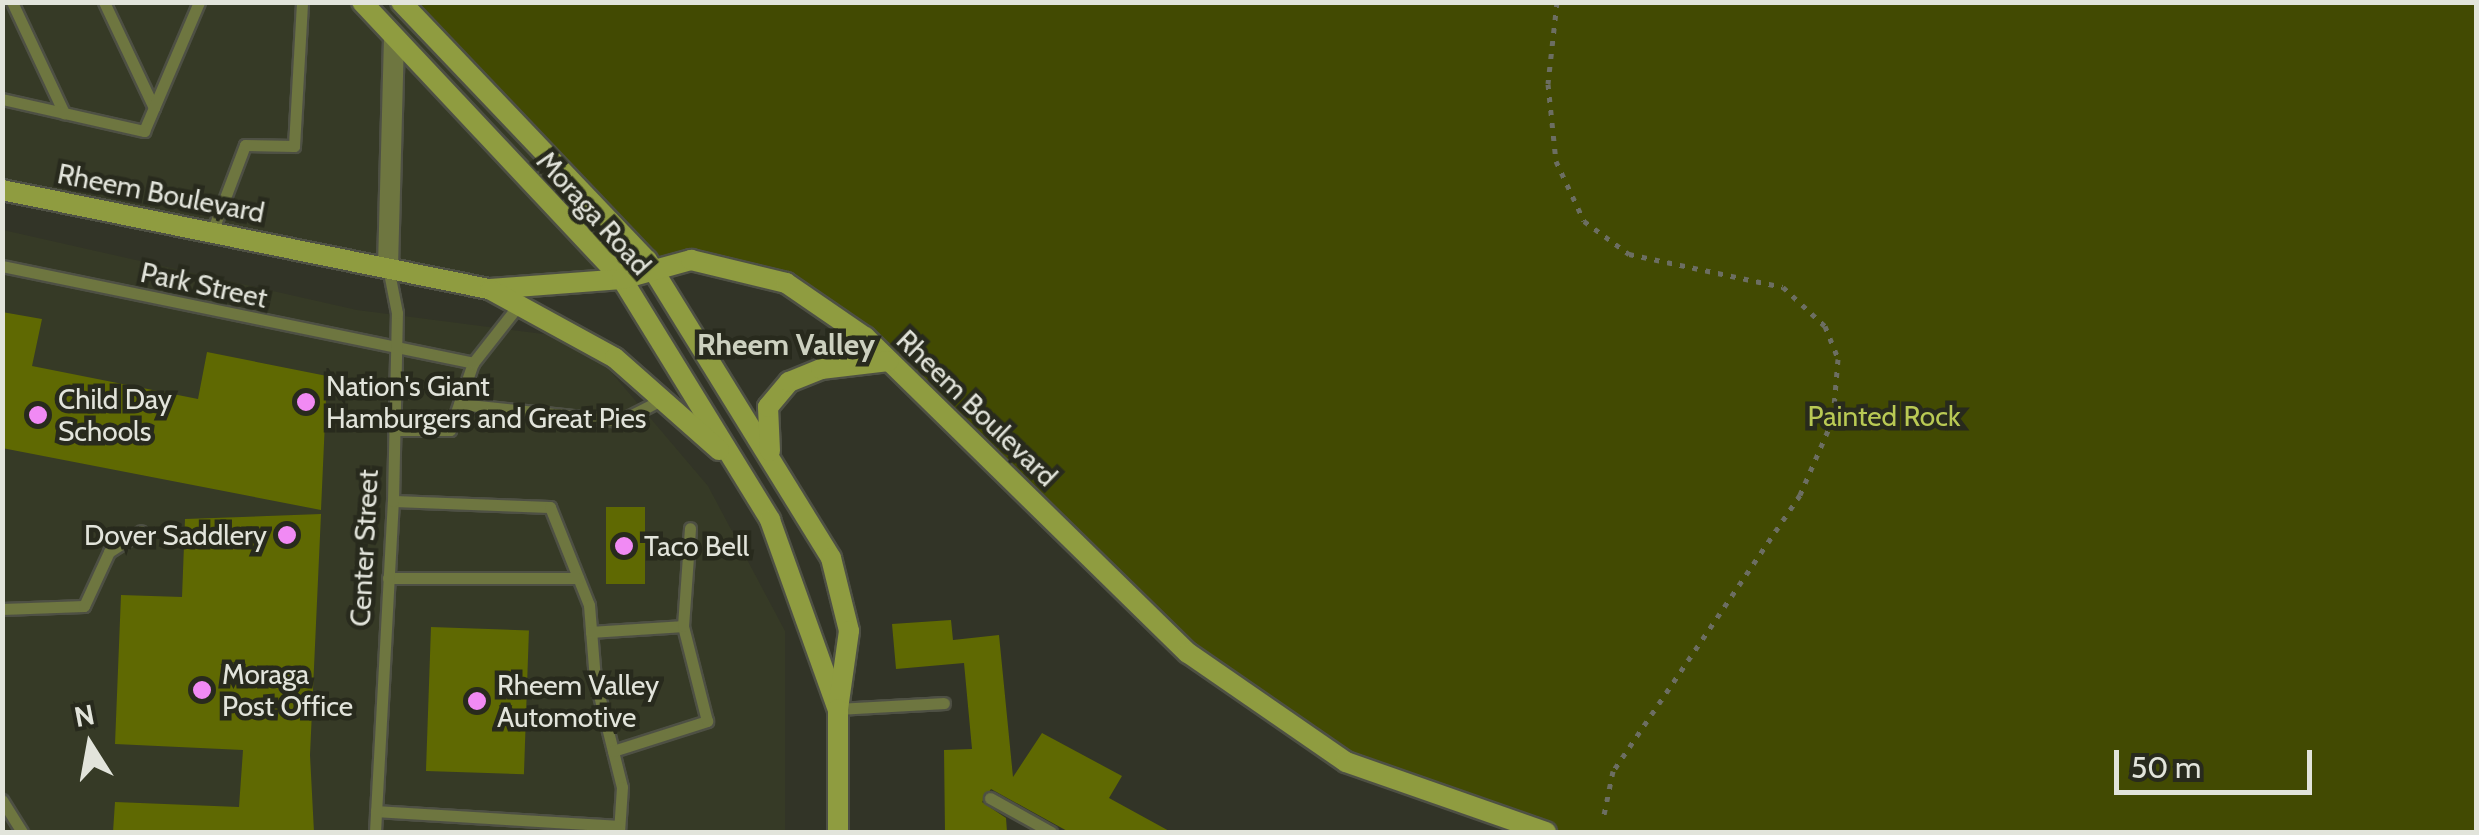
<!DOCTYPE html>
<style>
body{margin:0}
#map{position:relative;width:2479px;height:835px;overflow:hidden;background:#323427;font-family:Cabin,sans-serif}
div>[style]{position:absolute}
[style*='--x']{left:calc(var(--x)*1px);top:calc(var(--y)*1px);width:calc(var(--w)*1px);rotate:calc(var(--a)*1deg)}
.built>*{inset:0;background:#363a26}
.green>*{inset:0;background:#424a02}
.building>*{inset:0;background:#5f6902;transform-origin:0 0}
.path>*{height:5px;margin-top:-2.5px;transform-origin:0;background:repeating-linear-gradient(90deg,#6c6e62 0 5px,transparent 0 13px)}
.roads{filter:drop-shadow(2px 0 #4e5044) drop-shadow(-2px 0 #4e5044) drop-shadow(0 2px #4e5044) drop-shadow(0 -2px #4e5044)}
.lane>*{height:11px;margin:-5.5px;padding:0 5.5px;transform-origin:5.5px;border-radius:5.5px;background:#6e7640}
.street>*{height:20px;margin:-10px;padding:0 10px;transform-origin:10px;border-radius:10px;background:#6e7640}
.secondary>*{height:20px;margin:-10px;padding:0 10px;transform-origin:10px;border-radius:10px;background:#8f9c40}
.dots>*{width:28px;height:28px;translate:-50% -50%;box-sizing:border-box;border:5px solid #282a1d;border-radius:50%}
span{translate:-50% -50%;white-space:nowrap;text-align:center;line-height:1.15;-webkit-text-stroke:9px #282a1d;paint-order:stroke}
.street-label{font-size:28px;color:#e2e4db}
.poi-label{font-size:28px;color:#e2e4db}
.left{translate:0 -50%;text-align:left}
.right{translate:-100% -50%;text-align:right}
.park-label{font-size:28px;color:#b9c954}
.neighbourhood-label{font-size:30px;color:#cdd1c0;font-weight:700}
.frame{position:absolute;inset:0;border:5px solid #e2e4db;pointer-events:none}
.north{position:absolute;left:40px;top:695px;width:100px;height:100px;-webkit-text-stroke:8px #282a1d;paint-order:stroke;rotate:349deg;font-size:28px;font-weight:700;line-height:40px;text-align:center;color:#e2e4db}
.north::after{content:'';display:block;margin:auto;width:35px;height:45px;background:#e2e4db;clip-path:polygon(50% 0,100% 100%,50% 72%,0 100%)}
.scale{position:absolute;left:2114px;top:750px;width:198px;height:45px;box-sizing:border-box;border:5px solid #e2e4db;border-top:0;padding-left:12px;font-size:30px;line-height:35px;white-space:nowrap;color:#e2e4db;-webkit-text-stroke:8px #282a1d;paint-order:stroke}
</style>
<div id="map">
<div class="built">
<div style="clip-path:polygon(2px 3px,401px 3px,651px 268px,527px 291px,3px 190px)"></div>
<div style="clip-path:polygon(3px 230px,357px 310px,583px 339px,708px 486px,785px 631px,785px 832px,3px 832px)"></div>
</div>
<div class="green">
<div style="clip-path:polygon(401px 3px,2476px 3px,2476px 832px,1546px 832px,1346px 762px,1188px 653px,821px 304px,723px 267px,651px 268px)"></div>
</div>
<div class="building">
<div style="clip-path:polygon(2px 312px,42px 319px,32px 366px,198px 399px,207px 352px,327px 376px,321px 510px,2px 448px)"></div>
<div style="left:606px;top:507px;width:39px;height:77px"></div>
<div style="clip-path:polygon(321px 514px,310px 755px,314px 832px,113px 832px,115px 802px,239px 807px,243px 750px,115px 744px,121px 595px,182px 597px,185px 519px)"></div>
<div style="clip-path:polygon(951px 620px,953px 640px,999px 635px,1013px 777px,1042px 733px,1122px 776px,1109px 798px,1171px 832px,1069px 832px,991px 789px,982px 802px,1006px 818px,1007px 832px,945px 832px,944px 750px,972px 749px,964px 663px,896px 669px,892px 624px)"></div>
<div style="left:431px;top:627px;width:98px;height:144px;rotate:2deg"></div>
</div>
<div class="path">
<div style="--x:1557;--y:2;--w:82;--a:96.3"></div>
<div style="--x:1548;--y:84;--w:77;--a:84.1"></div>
<div style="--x:1556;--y:161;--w:66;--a:65"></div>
<div style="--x:1584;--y:221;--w:56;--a:36.3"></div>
<div style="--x:1629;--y:254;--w:157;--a:12.1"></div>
<div style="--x:1783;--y:287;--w:57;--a:42.9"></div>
<div style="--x:1825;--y:326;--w:35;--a:68"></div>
<div style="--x:1838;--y:359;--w:60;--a:94.8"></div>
<div style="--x:1833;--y:419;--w:83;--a:113.5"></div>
<div style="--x:1800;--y:495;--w:333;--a:124.1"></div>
<div style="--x:1613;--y:771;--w:45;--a:101.6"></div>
</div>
<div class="roads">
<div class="lane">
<div style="--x:12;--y:2;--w:123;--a:64.9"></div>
<div style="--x:104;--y:2;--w:117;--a:64.7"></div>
<div style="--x:2;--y:99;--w:146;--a:12.7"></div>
<div style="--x:144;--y:131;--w:140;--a:-66.9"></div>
<div style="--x:212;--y:232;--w:93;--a:-69.2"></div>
<div style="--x:245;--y:145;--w:49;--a:1.2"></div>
<div style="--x:294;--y:146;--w:144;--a:-86.8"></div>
<div style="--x:2;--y:266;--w:481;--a:11.6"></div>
<div style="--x:459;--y:404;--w:162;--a:6"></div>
<div style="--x:620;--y:421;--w:48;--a:-27.1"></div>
<div style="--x:394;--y:430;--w:56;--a:0"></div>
<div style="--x:450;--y:430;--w:71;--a:-71.1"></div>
<div style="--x:473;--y:363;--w:71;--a:-51.8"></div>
<div style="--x:393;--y:501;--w:157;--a:2.2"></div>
<div style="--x:550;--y:507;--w:105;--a:68.3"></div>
<div style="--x:589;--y:605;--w:74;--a:85.4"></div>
<div style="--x:595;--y:679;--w:111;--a:76"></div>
<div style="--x:622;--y:787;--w:45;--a:93.8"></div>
<div style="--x:388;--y:578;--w:190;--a:0"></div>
<div style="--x:2;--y:609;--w:82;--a:-2.1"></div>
<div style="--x:84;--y:606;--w:60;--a:-65.2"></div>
<div style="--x:109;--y:552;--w:38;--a:-33"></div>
<div style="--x:591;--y:632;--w:92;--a:-3.7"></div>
<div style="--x:838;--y:709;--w:106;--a:-3.2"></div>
<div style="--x:613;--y:751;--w:99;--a:-17.7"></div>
<div style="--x:707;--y:721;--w:98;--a:-104.2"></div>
<div style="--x:683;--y:626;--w:98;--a:-85.9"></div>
<div style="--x:990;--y:798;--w:70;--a:29.1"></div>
<div style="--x:2;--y:800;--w:38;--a:58"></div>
<div style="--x:376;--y:811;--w:243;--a:3.5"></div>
<div style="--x:375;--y:832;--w:331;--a:-86.9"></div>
<div style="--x:393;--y:501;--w:188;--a:-88.8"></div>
<div style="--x:397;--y:313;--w:47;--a:-101.1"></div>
</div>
<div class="street">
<div style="--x:388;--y:267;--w:227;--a:-88.5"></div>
</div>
<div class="secondary">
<div style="--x:362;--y:2;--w:380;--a:46.8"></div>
<div style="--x:622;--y:279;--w:283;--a:58.4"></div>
<div style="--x:770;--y:520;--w:199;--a:70.3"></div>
<div style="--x:401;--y:2;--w:356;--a:46.4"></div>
<div style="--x:647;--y:260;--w:350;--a:58.3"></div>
<div style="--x:831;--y:558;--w:75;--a:76.1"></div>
<div style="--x:849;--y:631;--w:79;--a:98"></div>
<div style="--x:838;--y:709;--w:123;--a:90"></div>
<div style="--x:2;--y:190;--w:498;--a:11.5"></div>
<div style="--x:490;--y:289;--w:132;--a:-4.3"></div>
<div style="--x:622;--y:279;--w:72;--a:-15.4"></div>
<div style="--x:691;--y:260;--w:98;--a:13.6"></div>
<div style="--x:786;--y:283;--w:96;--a:34.4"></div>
<div style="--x:865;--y:337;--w:452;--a:44.4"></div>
<div style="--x:1188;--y:653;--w:192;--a:34.6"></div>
<div style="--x:1346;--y:762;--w:212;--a:19.3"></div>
<div style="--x:491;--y:290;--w:141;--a:28.7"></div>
<div style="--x:615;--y:358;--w:139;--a:41.5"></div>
<div style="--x:770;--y:451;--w:44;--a:-92.6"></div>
<div style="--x:768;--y:407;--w:33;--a:-50"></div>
<div style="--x:789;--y:382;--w:35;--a:-22"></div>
<div style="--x:821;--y:369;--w:68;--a:-6.7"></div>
</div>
</div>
<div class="dots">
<div style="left:306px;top:402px;background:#f18af4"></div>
<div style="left:38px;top:415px;background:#f18af4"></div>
<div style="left:287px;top:535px;background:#f18af4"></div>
<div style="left:624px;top:546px;background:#f18af4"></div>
<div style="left:202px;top:690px;background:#f18af4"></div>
<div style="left:477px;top:701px;background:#f18af4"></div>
</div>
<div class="street-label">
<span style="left:161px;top:193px;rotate:11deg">Rheem Boulevard</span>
<span style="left:594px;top:213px;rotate:48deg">Moraga Road</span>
<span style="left:204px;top:285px;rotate:12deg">Park Street</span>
<span style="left:977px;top:408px;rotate:44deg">Rheem Boulevard</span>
<span style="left:364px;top:548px;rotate:-87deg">Center Street</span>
</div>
<div class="poi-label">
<span class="left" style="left:326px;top:402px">Nation's Giant<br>Hamburgers and Great Pies</span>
<span class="left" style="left:58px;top:415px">Child Day<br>Schools</span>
<span class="right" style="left:267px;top:535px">Dover Saddlery</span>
<span class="left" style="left:644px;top:546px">Taco Bell</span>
<span class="left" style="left:222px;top:690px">Moraga<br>Post Office</span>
<span class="left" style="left:497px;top:701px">Rheem Valley<br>Automotive</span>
</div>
<div class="park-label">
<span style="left:1884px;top:416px">Painted Rock</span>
</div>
<div class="neighbourhood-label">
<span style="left:786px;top:345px">Rheem Valley</span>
</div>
<div class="frame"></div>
<div class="north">N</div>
<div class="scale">50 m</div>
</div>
